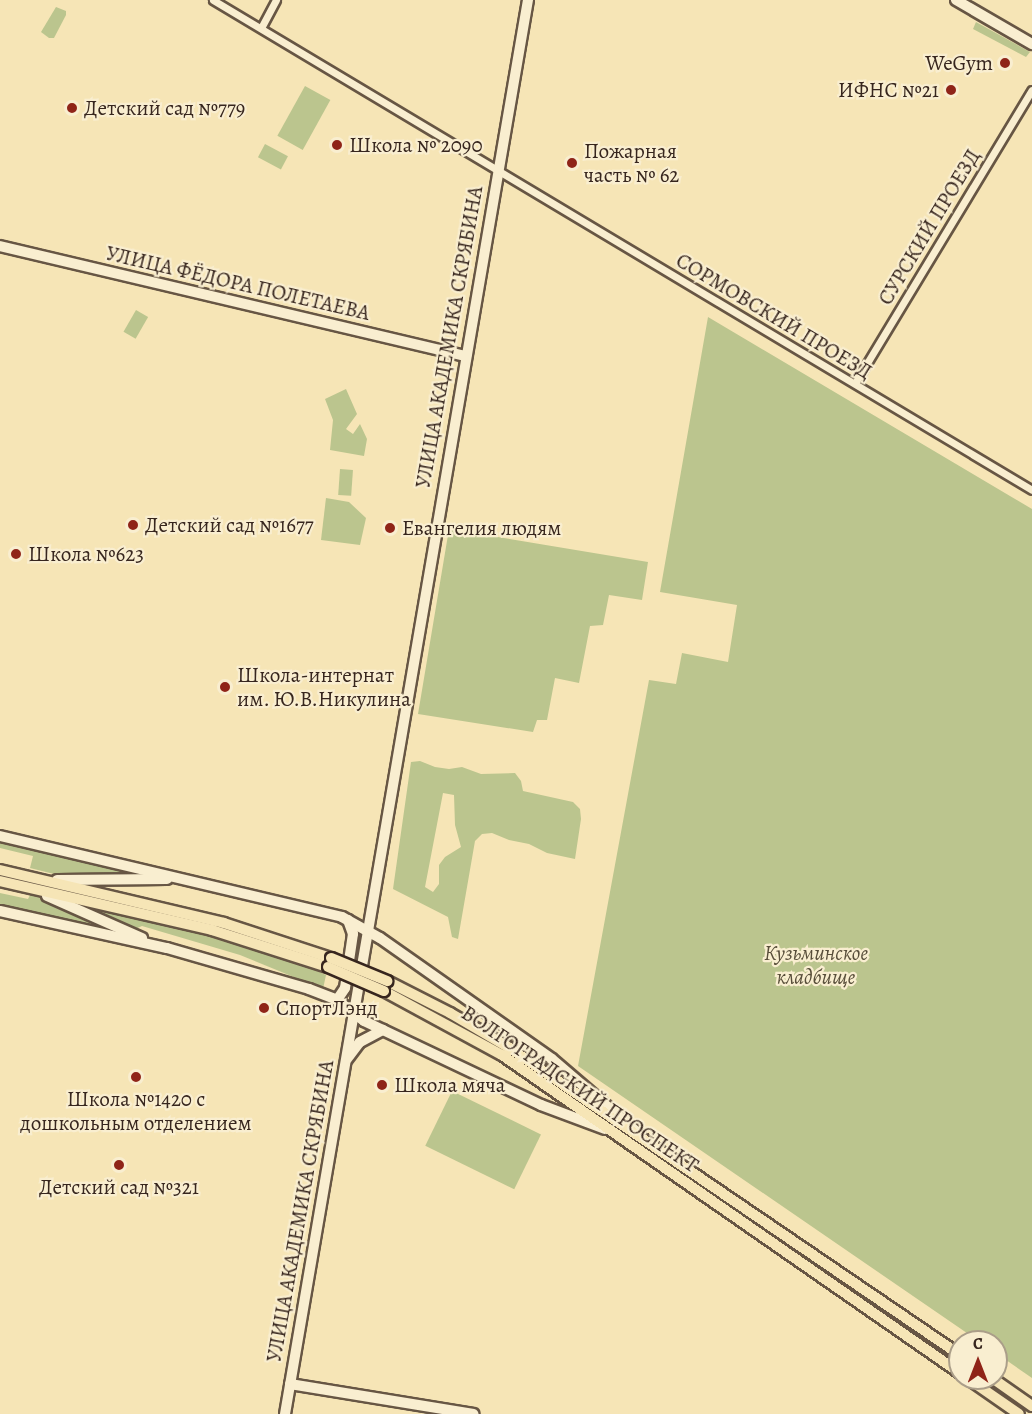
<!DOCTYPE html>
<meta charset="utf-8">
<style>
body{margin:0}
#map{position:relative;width:1032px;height:1414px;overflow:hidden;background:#f6e5b6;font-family:Alegreya,serif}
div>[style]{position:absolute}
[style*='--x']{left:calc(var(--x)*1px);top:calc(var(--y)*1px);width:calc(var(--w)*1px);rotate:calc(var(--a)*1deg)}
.green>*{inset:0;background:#bbc58e;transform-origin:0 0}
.roads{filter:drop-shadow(2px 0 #675644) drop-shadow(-2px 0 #675644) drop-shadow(0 2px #675644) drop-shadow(0 -2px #675644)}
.street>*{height:7px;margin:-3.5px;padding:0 3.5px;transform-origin:3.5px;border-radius:3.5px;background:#f9eed0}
.secondary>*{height:10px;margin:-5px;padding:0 5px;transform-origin:5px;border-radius:5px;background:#f9eed0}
.primary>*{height:10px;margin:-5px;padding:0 5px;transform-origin:5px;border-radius:5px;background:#f6e5b6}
.bridges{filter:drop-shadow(2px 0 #37261e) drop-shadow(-2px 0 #37261e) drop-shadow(0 2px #37261e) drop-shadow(0 -2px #37261e)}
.primary-bridge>*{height:10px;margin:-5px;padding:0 5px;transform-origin:5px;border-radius:5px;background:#f6e5b6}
.dots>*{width:16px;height:16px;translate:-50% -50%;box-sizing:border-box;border:3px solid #f9eed0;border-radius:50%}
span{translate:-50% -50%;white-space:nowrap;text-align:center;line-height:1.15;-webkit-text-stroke:4.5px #f9eed0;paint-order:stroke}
.poi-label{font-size:21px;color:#37261e}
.right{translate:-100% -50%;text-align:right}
.left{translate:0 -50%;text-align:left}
.street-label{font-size:21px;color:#37261e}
.park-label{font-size:21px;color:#584e3a;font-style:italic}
.north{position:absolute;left:948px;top:1330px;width:60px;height:60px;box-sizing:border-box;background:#f9eed0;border:2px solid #ab9e89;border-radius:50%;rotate:0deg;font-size:16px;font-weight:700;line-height:24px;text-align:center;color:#37261e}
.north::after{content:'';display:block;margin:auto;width:21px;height:27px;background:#8f2418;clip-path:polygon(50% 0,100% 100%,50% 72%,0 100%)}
</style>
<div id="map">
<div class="green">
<div style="clip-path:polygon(56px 7px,66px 11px,66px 15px,54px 38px,49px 38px,41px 32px)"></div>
<div style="clip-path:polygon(976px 22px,1030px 52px,1026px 57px,973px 29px)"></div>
<div style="left:305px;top:86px;width:29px;height:57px;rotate:29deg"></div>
<div style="left:265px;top:144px;width:26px;height:15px;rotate:28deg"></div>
<div style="left:136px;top:310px;width:14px;height:25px;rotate:30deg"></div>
<div style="clip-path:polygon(708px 317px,1032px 509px,1032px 1378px,996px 1353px,996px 1342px,980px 1342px,578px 1066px,649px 680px,676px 684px,682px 653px,728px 662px,737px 605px,660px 592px)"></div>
<div style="clip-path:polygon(346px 389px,357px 414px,346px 429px,353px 434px,360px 424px,367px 439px,364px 456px,330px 450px,333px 420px,325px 399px)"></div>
<div style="left:340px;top:469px;width:13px;height:26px;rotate:4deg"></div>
<div style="clip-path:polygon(326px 498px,349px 502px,366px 518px,360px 545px,321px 540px)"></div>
<div style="clip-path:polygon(449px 529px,648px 562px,642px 600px,609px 595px,603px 625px,590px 626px,579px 683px,555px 678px,547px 720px,537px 720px,533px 732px,418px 714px)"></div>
<div style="clip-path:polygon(evenodd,420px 761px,435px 767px,449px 769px,462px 767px,481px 774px,515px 773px,521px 781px,523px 791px,573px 802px,580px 809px,581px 819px,575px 859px,547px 853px,529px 844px,509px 840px,492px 833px,482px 834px,475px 841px,458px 939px,452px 937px,448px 917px,393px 889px,411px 762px,420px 761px,443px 793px,454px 795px,455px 825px,461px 847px,445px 857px,439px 865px,439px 884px,433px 892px,425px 887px,443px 793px)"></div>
<div style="clip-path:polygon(0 839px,144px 873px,145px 877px,74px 879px,30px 868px,33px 856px,0 848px)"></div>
<div style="clip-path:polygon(0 893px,28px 899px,30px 895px,62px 903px,131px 937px,0 907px)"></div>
<div style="clip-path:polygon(78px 902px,233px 940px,288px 958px,326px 975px,323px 989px,240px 955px,142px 926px,133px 930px)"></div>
<div style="left:452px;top:1091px;width:99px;height:61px;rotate:26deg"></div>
</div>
<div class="roads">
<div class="street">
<div style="--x:213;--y:0;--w:954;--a:30.89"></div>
<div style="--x:261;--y:28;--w:32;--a:-62"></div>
<div style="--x:855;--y:383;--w:342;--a:-58.9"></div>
</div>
<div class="secondary">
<div style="--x:956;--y:0;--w:88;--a:30.1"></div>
<div style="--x:0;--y:246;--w:479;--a:13.3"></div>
<div style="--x:0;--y:836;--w:351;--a:13.3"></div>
<div style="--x:342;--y:917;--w:43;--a:28.9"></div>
<div style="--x:380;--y:938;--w:210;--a:35.1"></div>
<div style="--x:552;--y:1059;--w:111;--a:40.6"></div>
<div style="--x:57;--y:880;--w:110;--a:-0.5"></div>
<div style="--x:47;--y:896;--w:104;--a:23.9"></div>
<div style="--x:0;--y:911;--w:171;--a:12.5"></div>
<div style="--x:167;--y:948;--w:148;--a:16.1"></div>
<div style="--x:309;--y:989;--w:30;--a:21"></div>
<div style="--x:337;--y:1000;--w:34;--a:38"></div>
<div style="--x:364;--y:1021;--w:196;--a:25.4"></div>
<div style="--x:541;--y:1105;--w:68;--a:20.6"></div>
<div style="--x:337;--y:1000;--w:14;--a:-56"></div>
<div style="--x:345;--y:988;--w:55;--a:-81.6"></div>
<div style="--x:353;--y:934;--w:15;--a:-110"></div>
<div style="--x:347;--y:1059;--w:21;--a:-53"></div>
<div style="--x:360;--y:1042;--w:26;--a:-28"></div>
<div style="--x:290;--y:1384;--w:186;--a:9.3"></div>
<div style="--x:285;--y:1414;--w:1435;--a:-80.25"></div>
</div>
<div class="primary">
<div style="--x:0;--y:870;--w:230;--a:13.3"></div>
<div style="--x:224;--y:923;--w:113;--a:18.1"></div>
<div style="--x:0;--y:881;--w:218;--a:13"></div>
<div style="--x:212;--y:930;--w:122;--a:17.7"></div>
<div style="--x:387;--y:981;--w:71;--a:26.9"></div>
<div style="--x:450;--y:1013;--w:67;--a:30.4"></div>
<div style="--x:508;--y:1047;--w:547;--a:34.27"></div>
<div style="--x:384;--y:991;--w:134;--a:28.5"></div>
<div style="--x:502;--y:1055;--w:558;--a:34.77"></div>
<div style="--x:967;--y:1378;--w:63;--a:34.7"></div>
<div style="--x:992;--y:1378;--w:49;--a:35"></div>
</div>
</div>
<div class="bridges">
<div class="primary-bridge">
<div style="--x:331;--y:958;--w:61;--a:22.3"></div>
<div style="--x:328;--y:967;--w:61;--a:23.2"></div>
</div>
</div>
<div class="dots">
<div style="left:1005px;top:63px;background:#8f2418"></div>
<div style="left:951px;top:90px;background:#8f2418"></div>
<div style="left:72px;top:108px;background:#8f2418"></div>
<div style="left:337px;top:145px;background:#8f2418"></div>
<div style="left:572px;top:163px;background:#8f2418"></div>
<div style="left:133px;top:525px;background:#8f2418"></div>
<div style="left:390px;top:528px;background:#8f2418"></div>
<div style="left:16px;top:554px;background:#8f2418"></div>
<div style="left:225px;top:687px;background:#8f2418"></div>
<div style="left:264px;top:1008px;background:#8f2418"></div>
<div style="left:136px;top:1077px;background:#8f2418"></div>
<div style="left:382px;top:1085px;background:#8f2418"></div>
<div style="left:119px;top:1165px;background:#8f2418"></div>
</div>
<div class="poi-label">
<span class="right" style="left:993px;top:63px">WeGym</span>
<span class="right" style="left:939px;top:90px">ИФНС №21</span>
<span class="left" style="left:84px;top:108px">Детский сад №779</span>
<span class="left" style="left:349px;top:145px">Школа № 2090</span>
<span class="left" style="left:584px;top:163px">Пожарная<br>часть № 62</span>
<span class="left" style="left:145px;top:525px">Детский сад №1677</span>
<span class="left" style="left:402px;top:528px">Евангелия людям</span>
<span class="left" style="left:28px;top:554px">Школа №623</span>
<span class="left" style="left:237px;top:687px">Школа-интернат<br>им. Ю.В.Никулина</span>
<span class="left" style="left:276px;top:1008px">СпортЛэнд</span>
<span class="left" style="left:394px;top:1085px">Школа мяча</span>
<span style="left:136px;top:1111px">Школа №1420 с<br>дошкольным отделением</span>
<span style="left:119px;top:1187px">Детский сад №321</span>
</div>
<div class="street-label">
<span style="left:929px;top:227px;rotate:-59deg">СУРСКИЙ ПРОЕЗД</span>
<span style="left:238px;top:283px;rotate:13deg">УЛИЦА ФЁДОРА ПОЛЕТАЕВА</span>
<span style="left:774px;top:316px;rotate:31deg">СОРМОВСКИЙ ПРОЕЗД</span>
<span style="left:449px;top:337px;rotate:-80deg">УЛИЦА АКАДЕМИКА СКРЯБИНА</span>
<span style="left:580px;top:1089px;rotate:34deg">ВОЛГОГРАДСКИЙ ПРОСПЕКТ</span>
<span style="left:300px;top:1211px;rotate:-80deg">УЛИЦА АКАДЕМИКА СКРЯБИНА</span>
</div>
<div class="park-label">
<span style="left:816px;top:965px">Кузьминское<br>кладбище</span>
</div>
<div class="north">С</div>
</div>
